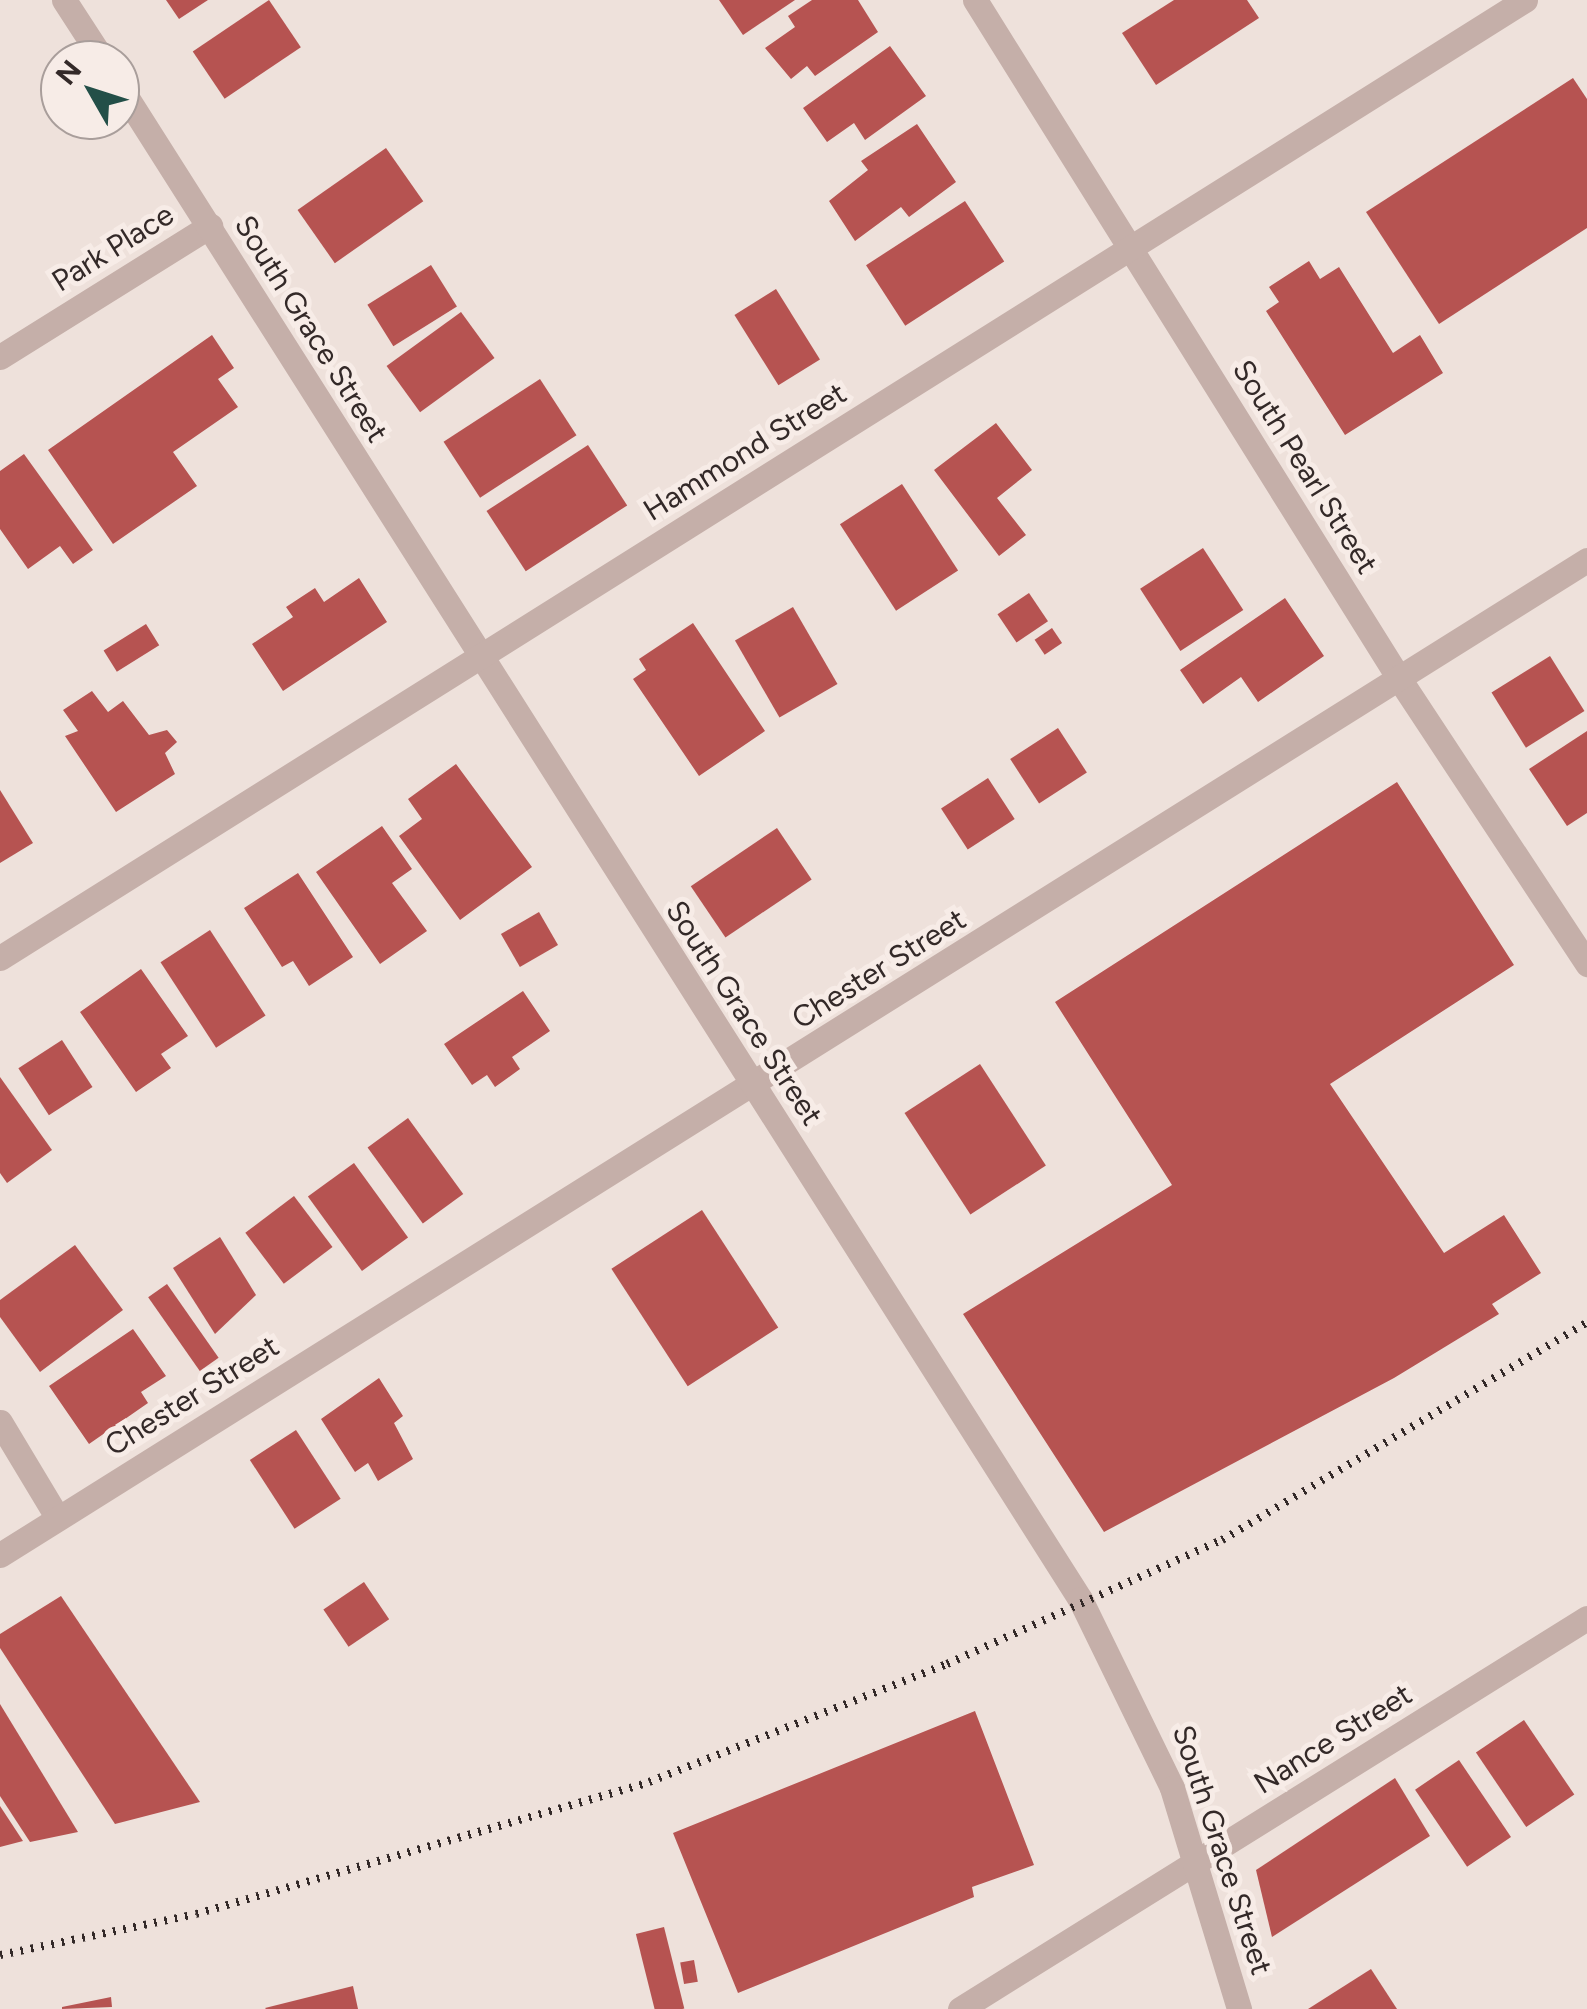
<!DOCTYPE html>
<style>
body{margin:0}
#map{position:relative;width:1587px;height:2009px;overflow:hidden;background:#eee1db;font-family:Figtree,sans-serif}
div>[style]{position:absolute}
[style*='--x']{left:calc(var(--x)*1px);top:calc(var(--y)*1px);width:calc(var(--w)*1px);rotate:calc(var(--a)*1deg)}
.building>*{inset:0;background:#b65351;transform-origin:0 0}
.minor>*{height:25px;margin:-12.5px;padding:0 12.5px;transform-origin:12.5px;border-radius:12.5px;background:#c5afa9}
.tertiary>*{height:25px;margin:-12.5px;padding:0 12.5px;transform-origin:12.5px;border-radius:12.5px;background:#c5afa9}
.rail>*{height:8px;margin-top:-4px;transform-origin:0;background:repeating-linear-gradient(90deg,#332928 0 2.5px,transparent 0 10.5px)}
span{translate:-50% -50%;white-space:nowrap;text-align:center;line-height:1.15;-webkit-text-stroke:10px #f7ece7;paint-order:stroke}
.street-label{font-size:30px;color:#332928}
.north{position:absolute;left:40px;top:40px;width:100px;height:100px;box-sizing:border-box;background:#f7ece7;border:2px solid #a99e9b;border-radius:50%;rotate:309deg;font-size:28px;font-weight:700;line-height:40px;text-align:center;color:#332928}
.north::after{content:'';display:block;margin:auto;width:35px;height:45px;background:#234f48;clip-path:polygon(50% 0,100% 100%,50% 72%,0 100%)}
</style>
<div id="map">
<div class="building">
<div style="clip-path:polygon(166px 0,208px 0,179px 19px)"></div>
<div style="left:269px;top:0;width:57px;height:92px;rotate:56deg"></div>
<div style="clip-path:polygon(719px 0,795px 0,743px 35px)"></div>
<div style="clip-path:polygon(812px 0,858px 0,878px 32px,815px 76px,807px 66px,791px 79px,765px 48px,795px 27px,788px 16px)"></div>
<div style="clip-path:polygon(1174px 0,1247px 0,1259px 18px,1156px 85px,1122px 33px)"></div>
<div style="clip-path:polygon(890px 46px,926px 96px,865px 140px,854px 123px,827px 142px,803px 108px)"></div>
<div style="clip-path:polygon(1573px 78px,1587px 99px,1587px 228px,1439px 324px,1366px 212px)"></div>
<div style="clip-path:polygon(917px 124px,956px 182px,909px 217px,901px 207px,855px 241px,829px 201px,868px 170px,861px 161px)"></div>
<div style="left:386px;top:148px;width:65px;height:108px;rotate:55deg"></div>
<div style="left:965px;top:201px;width:72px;height:118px;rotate:57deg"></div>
<div style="clip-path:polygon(1309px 261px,1320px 279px,1339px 267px,1393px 353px,1420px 335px,1443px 373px,1345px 435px,1266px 311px,1279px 302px,1269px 287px)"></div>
<div style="left:431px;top:265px;width:49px;height:75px;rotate:58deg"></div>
<div style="left:776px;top:289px;width:83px;height:49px;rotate:58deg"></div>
<div style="left:461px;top:312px;width:57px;height:92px;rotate:54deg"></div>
<div style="clip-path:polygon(212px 335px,234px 368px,218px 379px,238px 407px,173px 452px,197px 486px,113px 544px,48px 450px)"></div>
<div style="left:540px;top:379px;width:67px;height:115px;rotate:57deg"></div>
<div style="clip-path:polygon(996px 423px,1032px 470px,997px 498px,1026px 535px,999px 556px,934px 470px)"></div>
<div style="left:588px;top:445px;width:72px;height:121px;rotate:57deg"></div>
<div style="clip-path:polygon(24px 454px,93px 550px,73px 564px,60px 546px,28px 569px,0 529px,0 471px)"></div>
<div style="left:902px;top:484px;width:103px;height:74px;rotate:57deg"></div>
<div style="left:1203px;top:548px;width:74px;height:75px;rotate:57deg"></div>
<div style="clip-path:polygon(359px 578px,387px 622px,283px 691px,252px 644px,293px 617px,286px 607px,315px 588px,324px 602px)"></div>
<div style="left:1029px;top:593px;width:34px;height:38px;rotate:56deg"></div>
<div style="clip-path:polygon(1285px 598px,1324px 656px,1258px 702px,1241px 677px,1203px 704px,1180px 670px)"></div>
<div style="left:793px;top:607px;width:89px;height:67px;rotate:60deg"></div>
<div style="clip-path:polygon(693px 623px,765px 731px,699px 776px,633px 679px,646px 670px,639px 659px)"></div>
<div style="left:146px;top:624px;width:25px;height:50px;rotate:58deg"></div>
<div style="left:1052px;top:628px;width:18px;height:21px;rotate:56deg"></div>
<div style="left:1550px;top:656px;width:65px;height:69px;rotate:58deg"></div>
<div style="clip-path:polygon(92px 691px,108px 712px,123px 701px,149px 735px,167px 730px,177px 742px,165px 753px,175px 774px,116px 812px,65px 736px,78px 731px,63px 710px)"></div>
<div style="left:1058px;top:728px;width:53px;height:57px;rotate:57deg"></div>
<div style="clip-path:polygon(1587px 731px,1587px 813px,1567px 826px,1529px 769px)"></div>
<div style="clip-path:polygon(456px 764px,532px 867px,460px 920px,399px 836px,422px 819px,408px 799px)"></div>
<div style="left:988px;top:778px;width:49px;height:56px;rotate:57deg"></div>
<div style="clip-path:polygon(1397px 782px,1514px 965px,1330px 1084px,1444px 1253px,1504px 1215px,1541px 1273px,1492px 1304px,1499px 1314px,1394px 1378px,1104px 1532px,963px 1314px,1172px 1185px,1055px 1002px)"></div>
<div style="clip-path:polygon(0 790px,33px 843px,0 863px)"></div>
<div style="clip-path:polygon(382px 826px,412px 869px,392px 883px,427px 931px,380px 964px,316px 872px)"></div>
<div style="left:777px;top:828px;width:62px;height:104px;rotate:56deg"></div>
<div style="clip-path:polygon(298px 873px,353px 957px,309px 986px,293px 961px,282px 967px,244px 908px)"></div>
<div style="left:539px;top:912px;width:38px;height:44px;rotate:60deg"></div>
<div style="left:210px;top:930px;width:102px;height:59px;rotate:57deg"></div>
<div style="clip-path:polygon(141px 969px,188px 1036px,161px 1054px,171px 1068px,136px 1092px,80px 1012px)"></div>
<div style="clip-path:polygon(523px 991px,550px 1031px,512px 1057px,520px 1069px,495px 1087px,487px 1075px,472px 1085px,444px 1044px)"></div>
<div style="left:62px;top:1040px;width:56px;height:52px;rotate:57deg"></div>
<div style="left:980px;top:1064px;width:121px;height:90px;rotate:57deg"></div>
<div style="clip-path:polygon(0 1077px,52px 1150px,7px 1183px,0 1173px)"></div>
<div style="left:408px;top:1118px;width:94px;height:50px;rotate:54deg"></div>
<div style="left:354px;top:1163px;width:92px;height:57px;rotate:54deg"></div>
<div style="left:294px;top:1196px;width:64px;height:61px;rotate:53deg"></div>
<div style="left:702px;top:1210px;width:140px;height:108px;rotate:57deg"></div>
<div style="clip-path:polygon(220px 1237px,256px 1295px,215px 1334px,173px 1268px)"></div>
<div style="clip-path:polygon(75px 1245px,123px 1310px,40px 1372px,0 1317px,0 1300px)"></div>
<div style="left:167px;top:1284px;width:90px;height:23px;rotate:55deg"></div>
<div style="clip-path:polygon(133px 1329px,166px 1376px,141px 1392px,148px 1403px,89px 1444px,49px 1386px)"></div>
<div style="clip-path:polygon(379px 1378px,403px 1416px,394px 1423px,413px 1459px,378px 1481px,368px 1463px,355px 1472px,321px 1419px)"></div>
<div style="left:296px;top:1430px;width:82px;height:55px;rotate:57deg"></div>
<div style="left:364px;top:1582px;width:45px;height:49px;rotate:56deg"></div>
<div style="clip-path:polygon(61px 1596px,200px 1802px,115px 1824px,0 1648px,0 1634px)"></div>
<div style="clip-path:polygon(0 1704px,78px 1832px,30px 1842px,0 1796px)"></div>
<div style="clip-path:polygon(975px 1711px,1034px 1865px,972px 1887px,974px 1897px,738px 1993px,673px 1833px)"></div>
<div style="left:1524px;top:1720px;width:90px;height:58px;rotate:56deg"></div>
<div style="left:1459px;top:1760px;width:93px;height:53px;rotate:56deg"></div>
<div style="clip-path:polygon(1395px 1778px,1430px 1836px,1272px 1937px,1256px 1870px)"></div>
<div style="clip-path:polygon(0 1806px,23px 1841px,0 1847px)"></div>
<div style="left:664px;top:1927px;width:84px;height:29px;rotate:76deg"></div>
<div style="left:694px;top:1960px;width:22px;height:14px;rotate:80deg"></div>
<div style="clip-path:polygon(1371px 1969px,1397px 2009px,1308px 2009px)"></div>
<div style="clip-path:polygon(353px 1986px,358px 2009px,266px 2009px,265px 2008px)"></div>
<div style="clip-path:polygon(111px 1997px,112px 2007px,62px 2009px,62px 2007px)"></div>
</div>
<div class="minor">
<div style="--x:975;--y:0;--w:798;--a:58"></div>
<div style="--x:1398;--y:677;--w:344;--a:56.6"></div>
<div style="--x:0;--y:357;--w:248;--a:-32"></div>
<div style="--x:0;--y:1422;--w:111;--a:59"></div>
<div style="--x:0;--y:1555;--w:1873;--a:-32.09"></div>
<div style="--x:960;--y:2009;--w:739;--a:-31.95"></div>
</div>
<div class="tertiary">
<div style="--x:64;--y:0;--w:72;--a:57"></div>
<div style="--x:120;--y:87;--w:1791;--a:57.59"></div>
<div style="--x:1080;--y:1599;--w:210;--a:64"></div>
<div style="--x:1172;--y:1788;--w:231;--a:73.1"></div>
<div style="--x:0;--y:958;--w:1801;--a:-32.14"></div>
</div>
<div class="rail">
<div style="--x:0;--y:1955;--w:200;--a:-11.8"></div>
<div style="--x:196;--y:1914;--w:472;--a:-16.2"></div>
<div style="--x:649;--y:1782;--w:321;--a:-21.6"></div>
<div style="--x:947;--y:1664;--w:302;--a:-24.3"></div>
<div style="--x:1222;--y:1540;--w:425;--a:-30.8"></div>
</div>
<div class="street-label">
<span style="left:113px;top:248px;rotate:-32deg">Park Place</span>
<span style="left:311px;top:329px;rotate:58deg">South Grace Street</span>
<span style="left:745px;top:452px;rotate:-32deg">Hammond Street</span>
<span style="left:1305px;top:467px;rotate:58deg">South Pearl Street</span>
<span style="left:879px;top:969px;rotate:-32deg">Chester Street</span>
<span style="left:744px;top:1013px;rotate:57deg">South Grace Street</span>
<span style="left:192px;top:1396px;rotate:-32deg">Chester Street</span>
<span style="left:1333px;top:1739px;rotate:-32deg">Nance Street</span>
<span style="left:1222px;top:1850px;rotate:72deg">South Grace Street</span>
</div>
<div class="north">N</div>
</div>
